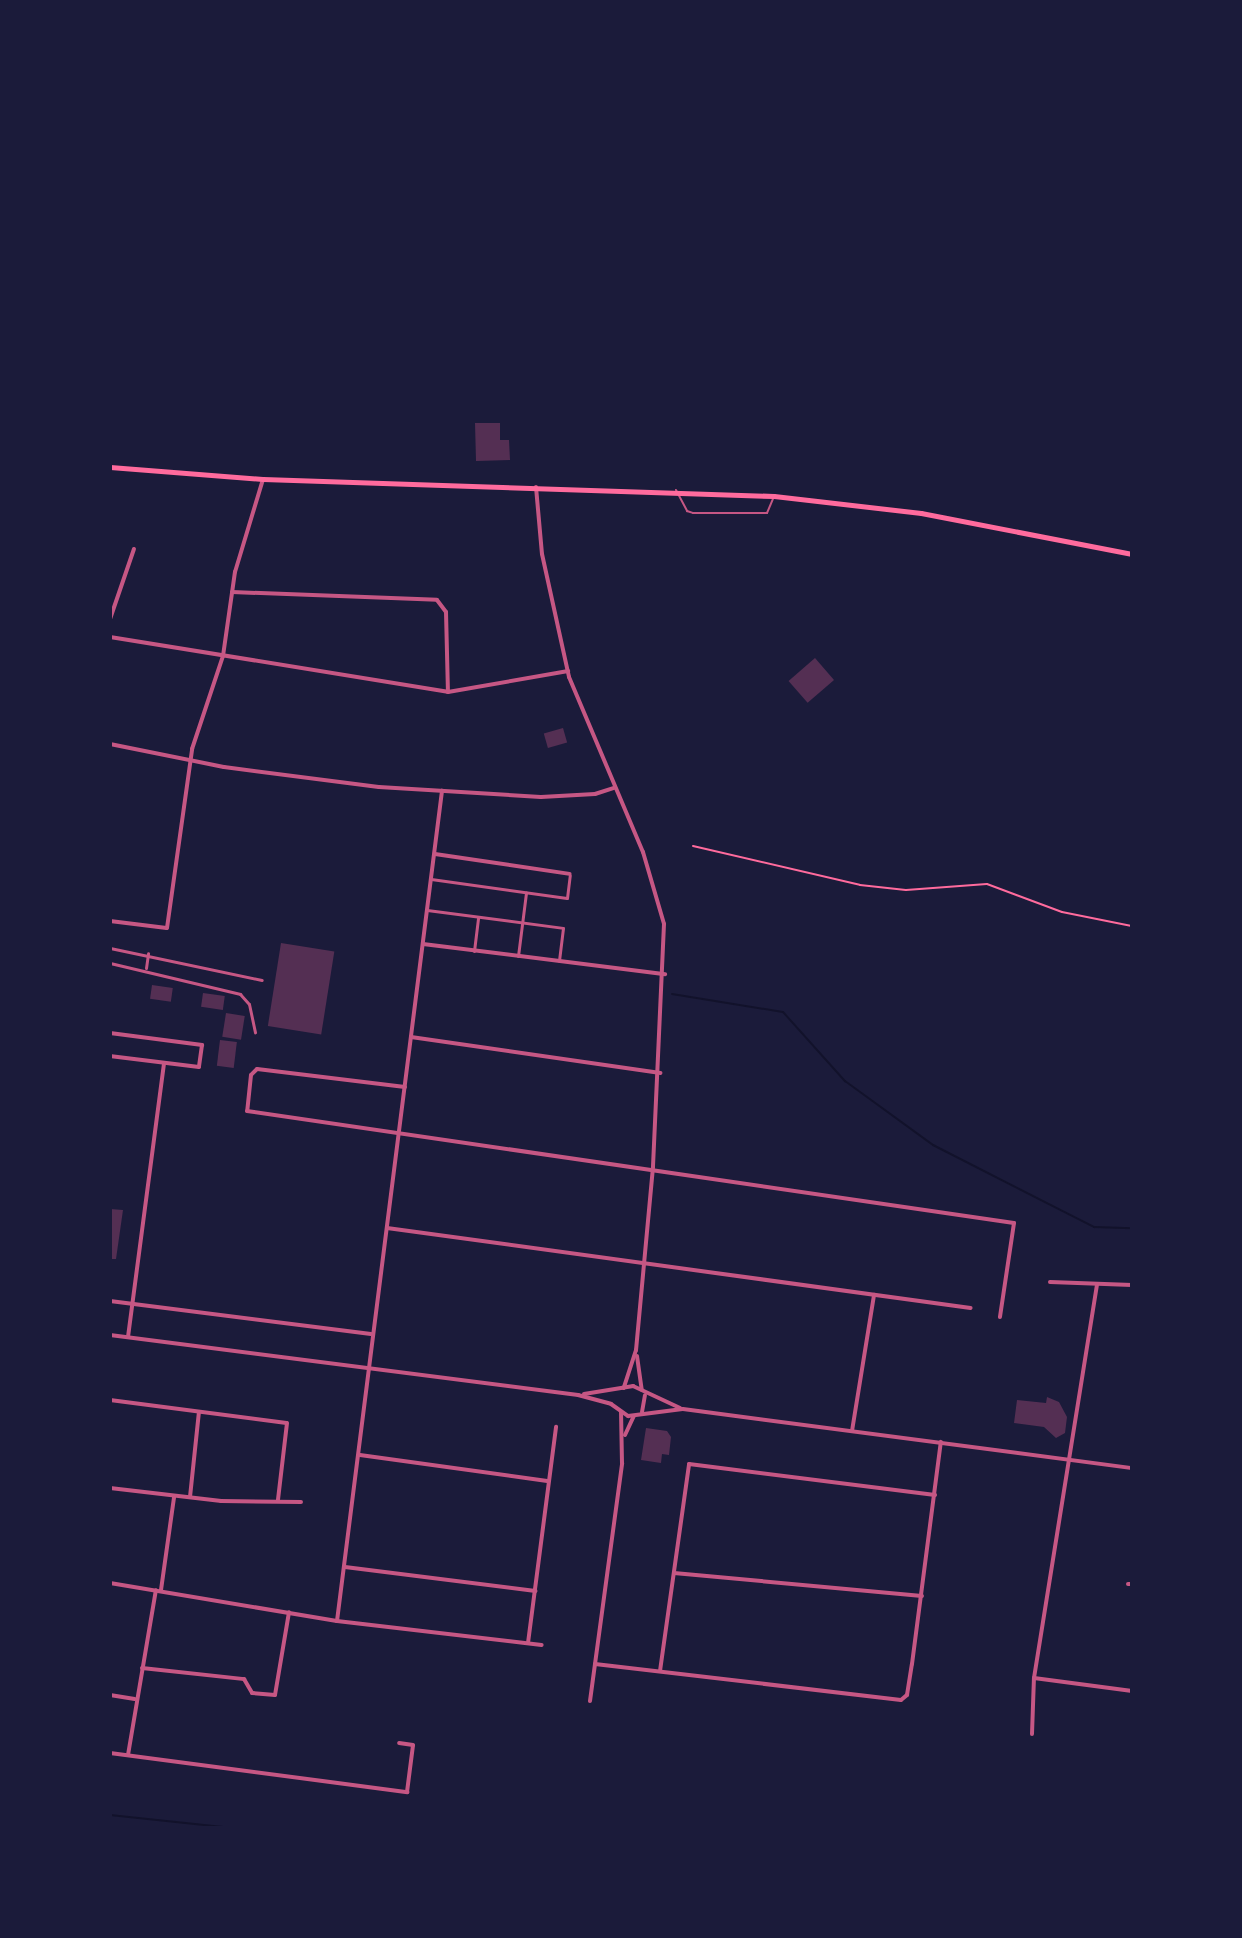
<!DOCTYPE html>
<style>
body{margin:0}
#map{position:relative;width:1242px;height:1938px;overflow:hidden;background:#1b1b3a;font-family:Signika,sans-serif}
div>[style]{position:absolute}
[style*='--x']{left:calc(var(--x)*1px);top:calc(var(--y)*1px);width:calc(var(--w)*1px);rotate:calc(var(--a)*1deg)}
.stream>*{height:2px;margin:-1px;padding:0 1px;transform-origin:1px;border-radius:1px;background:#12122b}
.building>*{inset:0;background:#542f53;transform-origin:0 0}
.path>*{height:2px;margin:-1px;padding:0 1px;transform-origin:1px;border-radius:1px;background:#ff6b9d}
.service>*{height:2px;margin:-1px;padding:0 1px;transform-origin:1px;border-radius:1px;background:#c65784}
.pedestrian>*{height:3px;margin:-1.5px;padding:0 1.5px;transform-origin:1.5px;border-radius:1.5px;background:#c65784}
.minor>*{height:4px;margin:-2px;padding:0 2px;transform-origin:2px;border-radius:2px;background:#c65784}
.tertiary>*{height:4px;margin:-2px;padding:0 2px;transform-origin:2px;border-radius:2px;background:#c65784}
.secondary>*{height:5px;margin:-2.5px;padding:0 2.5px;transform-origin:2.5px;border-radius:2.5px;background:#ff6b9d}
span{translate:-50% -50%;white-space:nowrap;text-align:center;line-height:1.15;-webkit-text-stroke:8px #1b1b3a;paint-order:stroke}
.frame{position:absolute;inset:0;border:112px solid #1b1b3a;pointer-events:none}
</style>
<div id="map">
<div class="stream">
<div style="--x:672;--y:994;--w:112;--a:9.2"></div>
<div style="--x:783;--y:1012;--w:93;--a:48.1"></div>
<div style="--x:845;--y:1081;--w:109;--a:36"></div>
<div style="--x:933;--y:1145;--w:181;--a:27"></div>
<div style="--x:1094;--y:1227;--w:38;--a:2"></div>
<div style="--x:110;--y:1815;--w:123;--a:6.1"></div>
</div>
<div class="building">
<div style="clip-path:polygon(475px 423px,500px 423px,500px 440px,509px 440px,510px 460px,476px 461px)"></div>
<div style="left:815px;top:658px;width:29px;height:35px;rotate:49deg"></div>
<div style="left:563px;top:728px;width:15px;height:20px;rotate:74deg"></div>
<div style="left:281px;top:943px;width:54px;height:84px;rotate:9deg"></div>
<div style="left:152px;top:985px;width:21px;height:14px;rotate:8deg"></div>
<div style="left:203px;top:993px;width:22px;height:14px;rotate:8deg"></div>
<div style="left:226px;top:1013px;width:19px;height:24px;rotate:9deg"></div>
<div style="left:220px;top:1040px;width:17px;height:26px;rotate:7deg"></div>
<div style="clip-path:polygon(110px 1209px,123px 1210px,116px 1259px,110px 1259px)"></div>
<div style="clip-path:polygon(1047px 1397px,1059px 1402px,1067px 1417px,1065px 1433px,1056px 1438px,1044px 1427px,1014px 1423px,1017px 1400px,1046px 1403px)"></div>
<div style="clip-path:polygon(646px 1428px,667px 1431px,671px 1437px,669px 1455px,662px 1454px,661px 1463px,641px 1460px)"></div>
</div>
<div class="path">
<div style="--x:693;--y:846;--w:171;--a:13.1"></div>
<div style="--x:860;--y:885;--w:46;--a:6.2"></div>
<div style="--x:906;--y:890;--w:81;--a:-4.2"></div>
<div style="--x:987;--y:884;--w:80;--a:20.5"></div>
<div style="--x:1062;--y:912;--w:71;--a:11.3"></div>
</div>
<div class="service">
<div style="--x:676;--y:490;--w:24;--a:62"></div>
<div style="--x:687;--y:511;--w:6;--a:18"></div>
<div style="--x:693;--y:513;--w:74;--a:0"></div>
<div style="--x:767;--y:513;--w:15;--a:-67"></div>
</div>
<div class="pedestrian">
<div style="--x:431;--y:879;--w:137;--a:8"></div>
<div style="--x:567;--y:898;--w:23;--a:-83"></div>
<div style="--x:427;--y:910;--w:137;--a:7.5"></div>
<div style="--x:563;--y:928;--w:33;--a:97"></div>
<div style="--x:110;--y:948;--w:155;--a:11.9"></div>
<div style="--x:474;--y:951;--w:34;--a:-83"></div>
<div style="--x:518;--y:956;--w:64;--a:-82.8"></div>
<div style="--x:110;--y:963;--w:134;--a:13.4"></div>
<div style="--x:240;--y:994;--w:13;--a:48"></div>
<div style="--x:249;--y:1004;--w:29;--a:78"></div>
<div style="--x:146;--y:968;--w:15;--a:-82"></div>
</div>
<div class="minor">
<div style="--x:536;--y:487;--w:67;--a:84.9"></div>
<div style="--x:542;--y:554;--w:126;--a:77.6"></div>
<div style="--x:569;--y:677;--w:190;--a:67.1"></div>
<div style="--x:643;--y:852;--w:75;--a:73.7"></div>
<div style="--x:664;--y:924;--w:243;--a:92.6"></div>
<div style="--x:653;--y:1167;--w:184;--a:95.3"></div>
<div style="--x:636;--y:1350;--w:40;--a:108"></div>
<div style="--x:232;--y:592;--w:205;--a:2.2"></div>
<div style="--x:437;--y:600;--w:15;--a:53"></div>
<div style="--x:446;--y:612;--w:80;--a:88.6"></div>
<div style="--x:110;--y:619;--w:74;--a:-71.1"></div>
<div style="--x:110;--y:637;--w:342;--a:9.2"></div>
<div style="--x:448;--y:692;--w:122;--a:-9.9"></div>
<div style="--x:110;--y:744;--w:116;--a:11.4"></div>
<div style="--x:224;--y:767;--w:156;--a:7.4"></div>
<div style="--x:379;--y:787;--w:162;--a:3.5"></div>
<div style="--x:541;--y:797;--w:54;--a:-3.2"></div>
<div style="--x:595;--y:794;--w:20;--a:-18"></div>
<div style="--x:435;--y:854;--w:136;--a:8.4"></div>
<div style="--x:110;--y:921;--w:57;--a:7"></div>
<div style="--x:167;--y:928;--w:181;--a:-82"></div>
<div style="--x:192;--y:749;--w:98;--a:-71.6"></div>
<div style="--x:223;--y:656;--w:85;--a:-81.9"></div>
<div style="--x:235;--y:572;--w:97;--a:-73.2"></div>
<div style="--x:423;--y:944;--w:244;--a:7.1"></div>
<div style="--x:110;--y:1033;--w:93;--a:7.4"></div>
<div style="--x:202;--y:1045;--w:22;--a:98"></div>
<div style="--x:199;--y:1067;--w:90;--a:-173"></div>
<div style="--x:411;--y:1037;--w:252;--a:8.2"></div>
<div style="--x:405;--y:1087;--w:149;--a:-173.1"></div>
<div style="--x:257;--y:1069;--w:8;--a:135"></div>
<div style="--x:251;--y:1075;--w:36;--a:96"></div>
<div style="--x:247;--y:1111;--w:775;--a:8.31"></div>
<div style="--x:1014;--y:1223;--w:95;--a:98.5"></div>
<div style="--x:387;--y:1228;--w:589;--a:7.8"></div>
<div style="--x:1050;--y:1282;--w:82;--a:2.1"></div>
<div style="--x:110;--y:1301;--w:263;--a:7.2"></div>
<div style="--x:128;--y:1337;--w:275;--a:-82.5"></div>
<div style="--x:637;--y:1356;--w:34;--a:82"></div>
<div style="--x:110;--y:1400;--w:178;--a:7.4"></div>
<div style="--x:287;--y:1423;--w:78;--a:96.7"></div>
<div style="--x:852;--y:1431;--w:138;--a:-80.8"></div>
<div style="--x:625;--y:1435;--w:21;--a:-65"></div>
<div style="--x:360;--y:1455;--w:189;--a:7.9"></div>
<div style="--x:110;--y:1488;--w:112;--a:6.7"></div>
<div style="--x:221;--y:1501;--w:80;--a:0.7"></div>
<div style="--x:190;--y:1497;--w:85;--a:-84"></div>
<div style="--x:345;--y:1567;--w:192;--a:7.2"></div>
<div style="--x:674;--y:1573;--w:249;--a:5.3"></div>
<div style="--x:110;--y:1583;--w:230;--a:9.5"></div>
<div style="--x:337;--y:1621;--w:206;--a:6.7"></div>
<div style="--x:1128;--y:1584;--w:4;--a:0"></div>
<div style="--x:161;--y:1590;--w:94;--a:-82"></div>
<div style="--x:337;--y:1621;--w:837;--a:-82.79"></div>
<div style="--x:528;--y:1643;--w:218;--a:-82.6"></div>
<div style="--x:595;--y:1664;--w:308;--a:6.7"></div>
<div style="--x:901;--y:1700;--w:8;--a:-40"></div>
<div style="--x:907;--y:1695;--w:31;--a:-81"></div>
<div style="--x:912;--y:1664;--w:224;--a:-82.6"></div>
<div style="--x:142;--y:1668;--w:103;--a:6.2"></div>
<div style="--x:244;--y:1679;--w:16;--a:60"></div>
<div style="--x:252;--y:1693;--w:23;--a:5"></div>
<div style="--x:275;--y:1695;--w:84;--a:-80.4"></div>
<div style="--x:660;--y:1671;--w:209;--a:-82"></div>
<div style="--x:689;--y:1464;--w:248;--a:7.2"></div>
<div style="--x:1034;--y:1678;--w:99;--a:7.6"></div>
<div style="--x:110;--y:1695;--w:25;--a:9"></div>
<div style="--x:590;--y:1701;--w:240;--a:-82.3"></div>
<div style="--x:622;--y:1463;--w:51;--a:-91.1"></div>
<div style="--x:1032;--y:1734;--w:56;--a:-88"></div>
<div style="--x:1034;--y:1678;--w:399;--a:-80.9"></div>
<div style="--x:110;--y:1753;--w:300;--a:7.5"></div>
<div style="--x:407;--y:1792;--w:47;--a:-82.7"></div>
<div style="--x:413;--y:1745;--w:14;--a:-172"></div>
<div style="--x:128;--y:1755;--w:167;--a:-80.4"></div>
</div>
<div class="tertiary">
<div style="--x:110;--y:1335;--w:472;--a:7.3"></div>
<div style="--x:578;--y:1395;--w:34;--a:15"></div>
<div style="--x:611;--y:1404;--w:21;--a:35"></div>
<div style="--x:628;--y:1416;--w:55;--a:-7.3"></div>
<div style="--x:683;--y:1409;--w:453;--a:7.5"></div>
<div style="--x:584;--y:1394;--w:50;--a:-9.3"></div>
<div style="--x:633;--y:1386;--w:52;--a:25.1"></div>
<div style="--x:642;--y:1412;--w:17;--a:-80"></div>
</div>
<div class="secondary">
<div style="--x:110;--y:467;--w:153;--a:4.5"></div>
<div style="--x:263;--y:479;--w:511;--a:1.91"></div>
<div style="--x:774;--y:496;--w:148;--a:6.6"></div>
<div style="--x:921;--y:513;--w:215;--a:11"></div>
</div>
<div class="frame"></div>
</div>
